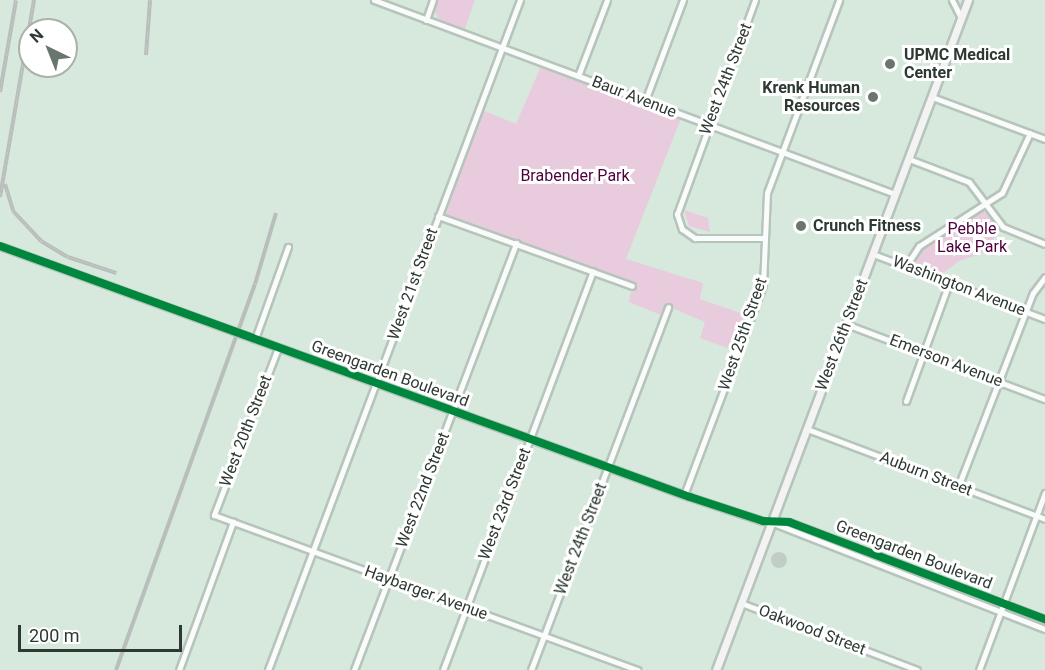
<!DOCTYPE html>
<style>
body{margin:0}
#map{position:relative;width:1045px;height:670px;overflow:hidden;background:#d7e8dd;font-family:Roboto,sans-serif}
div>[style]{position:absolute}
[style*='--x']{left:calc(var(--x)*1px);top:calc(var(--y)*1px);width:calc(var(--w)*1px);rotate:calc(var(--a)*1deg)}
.green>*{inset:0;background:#e8cbdd}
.building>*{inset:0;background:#c1cec6}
.round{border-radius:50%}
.roads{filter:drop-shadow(2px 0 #b6c4bb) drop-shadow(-2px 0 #b6c4bb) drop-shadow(0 2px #b6c4bb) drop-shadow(0 -2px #b6c4bb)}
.minor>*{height:5px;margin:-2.5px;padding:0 2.5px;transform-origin:2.5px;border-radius:2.5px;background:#f9fcfa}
.major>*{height:7px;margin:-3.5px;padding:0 3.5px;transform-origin:3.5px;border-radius:3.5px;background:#f4f3f3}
.rail>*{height:4px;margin-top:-2px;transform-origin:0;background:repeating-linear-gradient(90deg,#fff 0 4.5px,#b9bebb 0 9px);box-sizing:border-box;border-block:2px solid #b9bebb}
.cycleway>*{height:8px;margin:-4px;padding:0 4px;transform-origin:4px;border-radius:4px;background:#00873e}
.dots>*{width:16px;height:16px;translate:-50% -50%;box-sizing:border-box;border:3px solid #fff;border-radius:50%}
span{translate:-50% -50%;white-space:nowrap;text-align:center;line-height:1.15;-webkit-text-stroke:6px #fff;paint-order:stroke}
.poi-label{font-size:16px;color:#2d3932;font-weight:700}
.left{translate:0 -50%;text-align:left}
.right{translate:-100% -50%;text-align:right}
.street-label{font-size:16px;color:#2d3932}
.park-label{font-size:16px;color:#4e003b}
.north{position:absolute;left:18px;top:18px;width:60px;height:60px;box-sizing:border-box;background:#fff;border:2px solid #abb0ad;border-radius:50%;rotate:317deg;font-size:16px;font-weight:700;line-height:24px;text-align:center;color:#2d3932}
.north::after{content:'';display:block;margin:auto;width:21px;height:27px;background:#68766e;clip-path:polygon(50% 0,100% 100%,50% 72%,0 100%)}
.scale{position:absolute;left:18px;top:625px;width:164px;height:27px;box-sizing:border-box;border:3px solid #2d3932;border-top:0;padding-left:8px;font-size:18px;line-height:21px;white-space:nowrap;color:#2d3932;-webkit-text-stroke:4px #fff;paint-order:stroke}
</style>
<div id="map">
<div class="green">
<div style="clip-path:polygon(435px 0,475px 0,464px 31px,439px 19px,433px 9px)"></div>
<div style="clip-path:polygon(541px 66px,681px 118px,626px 259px,703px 283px,700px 299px,749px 316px,736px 351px,700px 338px,705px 322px,665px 305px,661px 315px,629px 302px,633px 282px,446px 214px,482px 110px,516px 124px)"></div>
<div style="clip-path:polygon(684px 210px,708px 218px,710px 232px,689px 226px)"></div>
<div style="clip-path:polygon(983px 211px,1002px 229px,980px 254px,959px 261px,941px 275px,912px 263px,925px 246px)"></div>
</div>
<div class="building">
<div class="round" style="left:771px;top:552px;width:16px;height:16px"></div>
</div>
<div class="roads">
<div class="minor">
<div style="--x:374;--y:0;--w:556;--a:20.42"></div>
<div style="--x:755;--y:0;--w:228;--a:110"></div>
<div style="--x:677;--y:214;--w:16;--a:72"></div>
<div style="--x:682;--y:229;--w:16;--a:35"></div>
<div style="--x:695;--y:238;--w:70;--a:0"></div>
<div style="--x:952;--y:0;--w:20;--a:63"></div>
<div style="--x:426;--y:20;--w:21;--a:-71"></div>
<div style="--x:578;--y:76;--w:81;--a:-69.1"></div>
<div style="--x:932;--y:97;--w:121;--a:20.4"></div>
<div style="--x:645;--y:101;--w:108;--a:-69.4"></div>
<div style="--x:909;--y:159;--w:64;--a:21"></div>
<div style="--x:969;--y:182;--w:56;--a:52.9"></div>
<div style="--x:1003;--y:227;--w:45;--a:22"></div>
<div style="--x:438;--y:216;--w:206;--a:19.8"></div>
<div style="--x:0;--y:246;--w:734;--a:19.99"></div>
<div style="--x:690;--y:497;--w:77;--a:18.2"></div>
<div style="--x:763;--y:521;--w:26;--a:2"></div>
<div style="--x:789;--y:522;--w:274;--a:20.8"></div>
<div style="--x:873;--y:254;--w:184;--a:20.7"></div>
<div style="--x:906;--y:266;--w:24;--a:-57"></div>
<div style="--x:919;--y:246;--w:98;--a:-32.6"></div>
<div style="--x:1002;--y:193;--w:66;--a:-65"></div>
<div style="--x:846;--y:324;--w:213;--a:20.7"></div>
<div style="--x:255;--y:339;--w:98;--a:-70.3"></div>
<div style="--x:278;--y:348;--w:179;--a:111"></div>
<div style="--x:214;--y:515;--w:451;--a:20.1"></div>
<div style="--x:906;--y:401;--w:126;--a:-70"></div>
<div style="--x:807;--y:429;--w:254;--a:20.7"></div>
<div style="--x:958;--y:487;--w:208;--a:-68.9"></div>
<div style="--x:1033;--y:293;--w:20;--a:-53"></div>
<div style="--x:684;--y:495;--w:224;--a:-69.4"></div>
<div style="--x:763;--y:285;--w:92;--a:-87.5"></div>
<div style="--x:767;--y:193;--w:206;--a:-69.5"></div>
<div style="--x:773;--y:523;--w:292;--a:21.3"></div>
<div style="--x:741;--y:603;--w:188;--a:20.8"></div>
<div style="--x:179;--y:670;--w:158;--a:-70"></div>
<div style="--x:268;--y:670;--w:716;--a:-69.39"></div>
<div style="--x:354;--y:670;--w:457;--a:-69.2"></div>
<div style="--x:443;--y:670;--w:426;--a:-69.4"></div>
<div style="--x:531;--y:670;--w:388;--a:-69.3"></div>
<div style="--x:979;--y:670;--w:189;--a:-69.6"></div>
</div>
<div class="major">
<div style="--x:716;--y:670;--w:716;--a:-69.39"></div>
</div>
</div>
<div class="rail">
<div style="--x:146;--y:55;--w:55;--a:-85.8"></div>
<div style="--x:0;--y:92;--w:93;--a:-80.1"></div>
<div style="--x:5;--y:184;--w:28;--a:73"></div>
<div style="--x:13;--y:211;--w:41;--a:47"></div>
<div style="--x:41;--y:241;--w:31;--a:31"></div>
<div style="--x:68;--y:257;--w:51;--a:18.4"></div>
<div style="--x:0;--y:197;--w:200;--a:-80.2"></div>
<div style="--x:116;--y:670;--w:410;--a:-70.2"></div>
<div style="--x:255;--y:284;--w:74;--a:-73.5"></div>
</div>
<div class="cycleway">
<div style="--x:0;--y:246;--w:734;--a:19.99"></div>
<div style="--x:690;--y:497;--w:77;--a:18.2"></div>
<div style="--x:763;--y:521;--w:26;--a:2"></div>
<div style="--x:789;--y:522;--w:274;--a:20.8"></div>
</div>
<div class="dots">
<div style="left:890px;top:64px;background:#68766e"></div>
<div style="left:873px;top:97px;background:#68766e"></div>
<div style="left:801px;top:226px;background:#68766e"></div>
</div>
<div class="poi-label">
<span class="left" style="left:904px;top:64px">UPMC Medical<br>Center</span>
<span class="right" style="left:860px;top:97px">Krenk Human<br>Resources</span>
<span class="left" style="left:813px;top:226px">Crunch Fitness</span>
</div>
<div class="street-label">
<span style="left:726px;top:79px;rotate:-69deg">West 24th Street</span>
<span style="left:634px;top:97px;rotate:21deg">Baur Avenue</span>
<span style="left:413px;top:284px;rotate:-70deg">West 21st Street</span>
<span style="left:959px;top:286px;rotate:21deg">Washington Avenue</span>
<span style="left:743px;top:334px;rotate:-71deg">West 25th Street</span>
<span style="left:842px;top:335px;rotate:-69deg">West 26th Street</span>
<span style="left:946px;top:361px;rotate:21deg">Emerson Avenue</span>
<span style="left:390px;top:374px;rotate:20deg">Greengarden Boulevard</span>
<span style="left:246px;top:431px;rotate:-69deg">West 20th Street</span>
<span style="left:926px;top:474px;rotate:21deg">Auburn Street</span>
<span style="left:423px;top:490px;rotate:-69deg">West 22nd Street</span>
<span style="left:505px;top:504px;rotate:-69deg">West 23rd Street</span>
<span style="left:581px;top:539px;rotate:-69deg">West 24th Street</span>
<span style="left:914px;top:555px;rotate:21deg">Greengarden Boulevard</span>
<span style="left:426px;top:593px;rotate:20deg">Haybarger Avenue</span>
<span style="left:812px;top:630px;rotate:21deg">Oakwood Street</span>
</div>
<div class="park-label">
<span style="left:575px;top:176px">Brabender Park</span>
<span style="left:972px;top:238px">Pebble<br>Lake Park</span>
</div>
<div class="north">N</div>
<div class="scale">200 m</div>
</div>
